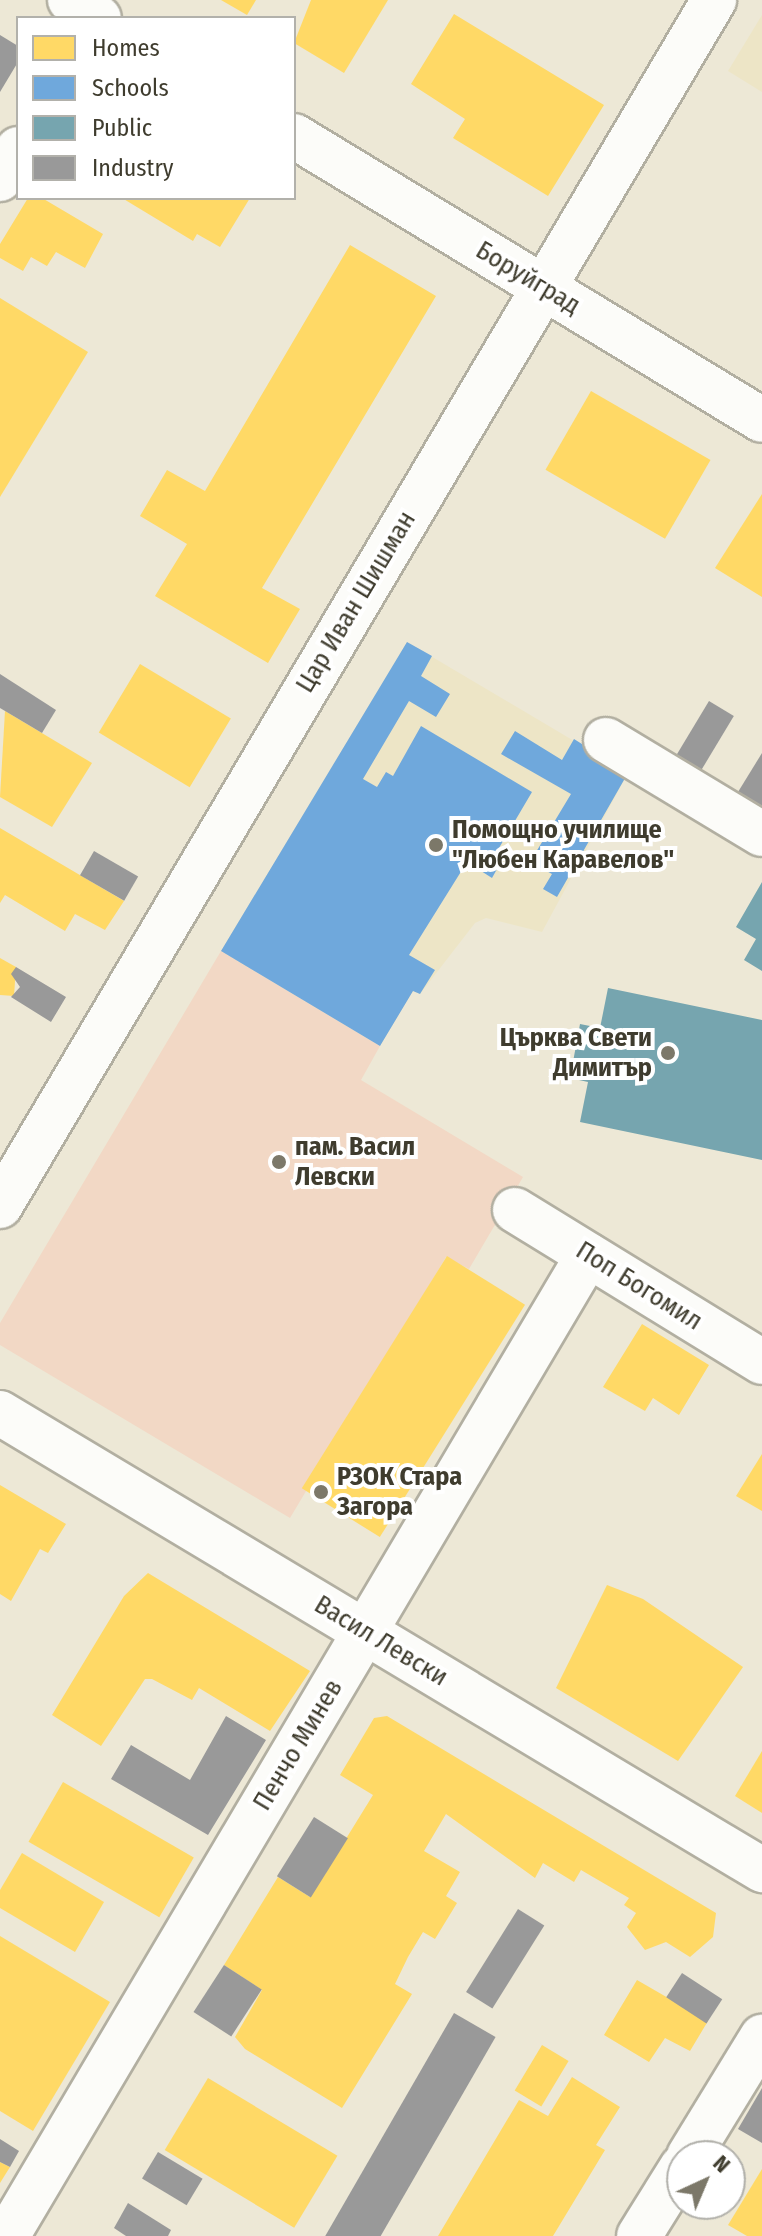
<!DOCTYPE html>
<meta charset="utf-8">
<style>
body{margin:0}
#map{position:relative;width:762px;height:2236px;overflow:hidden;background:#ede8d6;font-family:"Fira Sans Condensed",sans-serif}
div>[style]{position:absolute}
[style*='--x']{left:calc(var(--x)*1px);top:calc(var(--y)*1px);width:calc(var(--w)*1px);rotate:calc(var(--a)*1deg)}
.built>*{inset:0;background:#ede5c6}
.green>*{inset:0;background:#f2d8c5}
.homes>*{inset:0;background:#ffd966;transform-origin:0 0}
.schools>*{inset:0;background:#6fa8dc}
.public>*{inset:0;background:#76a5af}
.industry>*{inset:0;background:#999;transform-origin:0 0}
.roads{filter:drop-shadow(2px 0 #b2afa1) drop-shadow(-2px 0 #b2afa1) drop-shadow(0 2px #b2afa1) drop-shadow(0 -2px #b2afa1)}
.minor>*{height:44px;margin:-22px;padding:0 22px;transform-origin:22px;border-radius:22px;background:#fcfcf9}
.dots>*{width:22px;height:22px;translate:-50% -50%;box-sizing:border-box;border:4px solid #fff;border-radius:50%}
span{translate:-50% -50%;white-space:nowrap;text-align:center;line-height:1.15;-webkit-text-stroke:8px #fff;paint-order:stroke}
.street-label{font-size:26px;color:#3f3c2e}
.poi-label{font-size:26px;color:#3f3c2e;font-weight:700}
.left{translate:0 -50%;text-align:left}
.right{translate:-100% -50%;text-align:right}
.legend{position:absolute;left:16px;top:16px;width:280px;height:184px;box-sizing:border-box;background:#fff;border:2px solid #b2b1ab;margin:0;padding:10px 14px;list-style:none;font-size:24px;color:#3f3c2e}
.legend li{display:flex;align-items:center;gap:16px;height:40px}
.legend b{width:40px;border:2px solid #b2b1ab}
.north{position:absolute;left:666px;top:2140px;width:80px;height:80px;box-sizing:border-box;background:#fff;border:2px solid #b2b1ab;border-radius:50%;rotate:44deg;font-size:22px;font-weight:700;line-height:32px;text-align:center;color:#3f3c2e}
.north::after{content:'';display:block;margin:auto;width:28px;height:36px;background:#7c7869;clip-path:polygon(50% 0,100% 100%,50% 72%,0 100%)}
</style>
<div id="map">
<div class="built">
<div style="clip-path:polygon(762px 15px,762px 92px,728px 71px)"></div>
<div style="clip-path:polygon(407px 642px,628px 773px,542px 932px,486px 918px,475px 923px,420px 994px,413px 991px,380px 1046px,221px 951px)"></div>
</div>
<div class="green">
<div style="clip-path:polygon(221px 951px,380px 1046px,361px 1080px,523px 1177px,469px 1269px,446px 1257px,290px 1518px,0 1345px,0 1323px)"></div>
</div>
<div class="homes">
<div style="clip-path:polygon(221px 0,256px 0,247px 15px)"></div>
<div style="clip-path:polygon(311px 0,388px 0,344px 73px,294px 43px)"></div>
<div style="clip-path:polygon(454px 14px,604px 105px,548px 196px,453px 138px,465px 119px,411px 84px)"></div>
<div style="clip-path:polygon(28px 198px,42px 198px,103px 234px,85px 268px,56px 252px,47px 266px,31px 257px,23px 271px,0 258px,0 244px)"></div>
<div style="clip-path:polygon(122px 198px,250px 198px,220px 247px,197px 234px,193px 241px)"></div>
<div style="clip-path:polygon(350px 245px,436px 296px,262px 588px,300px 609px,268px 663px,155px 596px,187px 544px,140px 516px,167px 470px,205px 491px)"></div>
<div style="clip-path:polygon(0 298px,88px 352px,0 497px)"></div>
<div style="left:591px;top:391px;width:138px;height:91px;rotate:30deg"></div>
<div style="clip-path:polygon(762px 494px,762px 597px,715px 568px)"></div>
<div style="left:140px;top:664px;width:106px;height:80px;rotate:31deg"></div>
<div style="clip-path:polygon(5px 711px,92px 763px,52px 827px,0 797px)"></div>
<div style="clip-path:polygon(0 828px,124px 901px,105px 930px,75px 914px,65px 931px,5px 895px,0 903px)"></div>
<div style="clip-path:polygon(0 958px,16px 967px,14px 996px,0 995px)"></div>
<div style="left:447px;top:1256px;width:92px;height:274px;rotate:32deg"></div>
<div style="clip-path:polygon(642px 1324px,709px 1365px,679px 1415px,653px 1398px,645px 1411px,603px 1387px)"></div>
<div style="clip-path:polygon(762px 1454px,762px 1511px,736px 1496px)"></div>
<div style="clip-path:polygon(0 1485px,66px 1524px,48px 1553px,40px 1549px,11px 1601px,0 1594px)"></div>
<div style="clip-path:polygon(148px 1573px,310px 1671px,270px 1731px,199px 1688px,192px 1700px,152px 1679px,145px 1679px,101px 1746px,52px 1715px,124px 1596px)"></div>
<div style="clip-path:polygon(607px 1585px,643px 1599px,743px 1667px,678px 1761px,556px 1688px)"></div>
<div style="clip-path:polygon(387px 1716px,716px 1913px,713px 1937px,690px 1957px,666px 1942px,645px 1950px,627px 1927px,636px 1913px,624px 1905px,629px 1898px,581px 1870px,574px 1882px,543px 1863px,535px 1878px,446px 1814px,424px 1851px,460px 1872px,446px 1896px,457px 1903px,435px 1939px,423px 1932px,408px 1957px,395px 1984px,412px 1994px,342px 2108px,245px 2049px,235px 2037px,262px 1990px,224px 1965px,278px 1877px,310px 1897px,373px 1795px,340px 1775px,374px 1718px)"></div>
<div style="clip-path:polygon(762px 1751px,762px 1813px,735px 1796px)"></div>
<div style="left:63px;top:1782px;width:151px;height:69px;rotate:30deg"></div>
<div style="clip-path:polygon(22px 1853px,104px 1902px,75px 1952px,0 1908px,0 1890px)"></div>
<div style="clip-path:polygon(0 1936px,110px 2002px,33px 2131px,0 2111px)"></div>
<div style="clip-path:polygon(637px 1980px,708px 2021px,690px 2051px,665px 2038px,649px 2062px,604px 2035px)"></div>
<div style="left:542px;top:2045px;width:31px;height:53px;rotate:31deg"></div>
<div style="clip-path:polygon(572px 2077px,620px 2107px,596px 2145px,605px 2150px,553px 2236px,438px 2236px,519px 2100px,548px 2116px)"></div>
<div style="left:208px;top:2078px;width:151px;height:84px;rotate:31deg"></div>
<div style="clip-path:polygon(0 2162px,10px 2167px,0 2183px)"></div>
<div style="clip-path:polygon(762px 2169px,762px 2236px,747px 2236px,728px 2225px)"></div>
</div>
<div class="schools">
<div style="clip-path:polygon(407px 642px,432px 656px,421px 676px,450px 694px,436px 717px,409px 701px,363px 779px,377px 787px,386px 772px,393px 776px,421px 726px,532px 792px,499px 848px,506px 853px,492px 878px,467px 862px,409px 955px,435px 970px,420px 994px,413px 991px,380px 1046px,221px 951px)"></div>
<div style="clip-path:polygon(515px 731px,562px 760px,574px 739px,628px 773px,557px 897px,543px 889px,552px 874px,530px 862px,571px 794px,501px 754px)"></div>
</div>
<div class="public">
<div style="clip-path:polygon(762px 882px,762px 971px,744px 960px,756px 939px,736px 927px)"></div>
<div style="clip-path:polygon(608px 988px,762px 1020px,762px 1160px,580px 1122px,588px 1082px,570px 1078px,580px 1024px,600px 1028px)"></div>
</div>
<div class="industry">
<div style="clip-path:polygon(0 35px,18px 46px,18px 62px,0 92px)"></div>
<div style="clip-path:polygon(0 674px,56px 710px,42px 733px,0 708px)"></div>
<div style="left:709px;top:701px;width:29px;height:64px;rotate:31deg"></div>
<div style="clip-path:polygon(762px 753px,762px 806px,738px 792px)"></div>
<div style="left:94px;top:851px;width:51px;height:28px;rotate:30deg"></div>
<div style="clip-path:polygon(16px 967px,66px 997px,51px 1022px,11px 997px,20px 987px,11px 974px)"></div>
<div style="clip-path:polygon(226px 1716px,266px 1740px,208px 1835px,111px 1779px,131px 1745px,190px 1780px)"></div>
<div style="left:314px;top:1817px;width:40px;height:70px;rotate:32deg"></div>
<div style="left:518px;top:1909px;width:31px;height:98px;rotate:32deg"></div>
<div style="left:224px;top:1965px;width:45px;height:56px;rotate:33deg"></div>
<div style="left:682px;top:1973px;width:48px;height:29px;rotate:33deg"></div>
<div style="left:454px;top:2013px;width:48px;height:260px;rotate:30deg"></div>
<div style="clip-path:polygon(762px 2088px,762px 2143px,738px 2129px)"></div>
<div style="clip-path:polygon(0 2139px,19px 2151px,10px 2167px,0 2162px)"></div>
<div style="left:158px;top:2152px;width:52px;height:31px;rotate:31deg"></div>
<div style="clip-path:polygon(128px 2203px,171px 2230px,168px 2236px,126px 2236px,114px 2228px)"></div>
</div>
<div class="roads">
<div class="minor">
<div style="--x:70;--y:0;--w:34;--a:32"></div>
<div style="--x:294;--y:136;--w:547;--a:31.25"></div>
<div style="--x:0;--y:179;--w:35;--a:-59"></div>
<div style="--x:606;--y:740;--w:182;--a:31.1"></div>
<div style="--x:0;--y:1206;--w:1402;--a:-59.37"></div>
<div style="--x:515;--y:1210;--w:290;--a:31.6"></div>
<div style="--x:0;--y:1413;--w:889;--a:30.95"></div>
<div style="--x:689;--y:2156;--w:140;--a:-58.5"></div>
<div style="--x:7;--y:2236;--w:1140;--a:-59.36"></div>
<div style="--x:639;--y:2236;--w:81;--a:-58.1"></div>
</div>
</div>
<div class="dots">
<div style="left:436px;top:845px;background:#7c7869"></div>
<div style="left:668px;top:1053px;background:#7c7869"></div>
<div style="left:279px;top:1162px;background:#7c7869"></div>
<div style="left:321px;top:1492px;background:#7c7869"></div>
</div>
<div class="street-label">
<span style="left:528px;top:278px;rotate:31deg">Боруйград</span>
<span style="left:356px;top:602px;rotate:-59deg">Цар Иван Шишман</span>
<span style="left:639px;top:1286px;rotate:32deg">Поп Богомил</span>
<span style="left:381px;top:1641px;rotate:31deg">Васил Левски</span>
<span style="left:298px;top:1745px;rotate:-59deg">Пенчо Минев</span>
</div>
<div class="poi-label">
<span class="left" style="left:452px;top:845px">Помощно училище<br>"Любен Каравелов"</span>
<span class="right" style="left:652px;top:1053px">Църква Свети<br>Димитър</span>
<span class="left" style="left:295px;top:1162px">пам. Васил<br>Левски</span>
<span class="left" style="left:337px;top:1492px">РЗОК Стара<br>Загора</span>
</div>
<ul class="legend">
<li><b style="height:22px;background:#ffd966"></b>Homes</li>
<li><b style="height:22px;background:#6fa8dc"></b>Schools</li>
<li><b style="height:22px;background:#76a5af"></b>Public</li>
<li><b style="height:22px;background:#999"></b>Industry</li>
</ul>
<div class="north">N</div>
</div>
